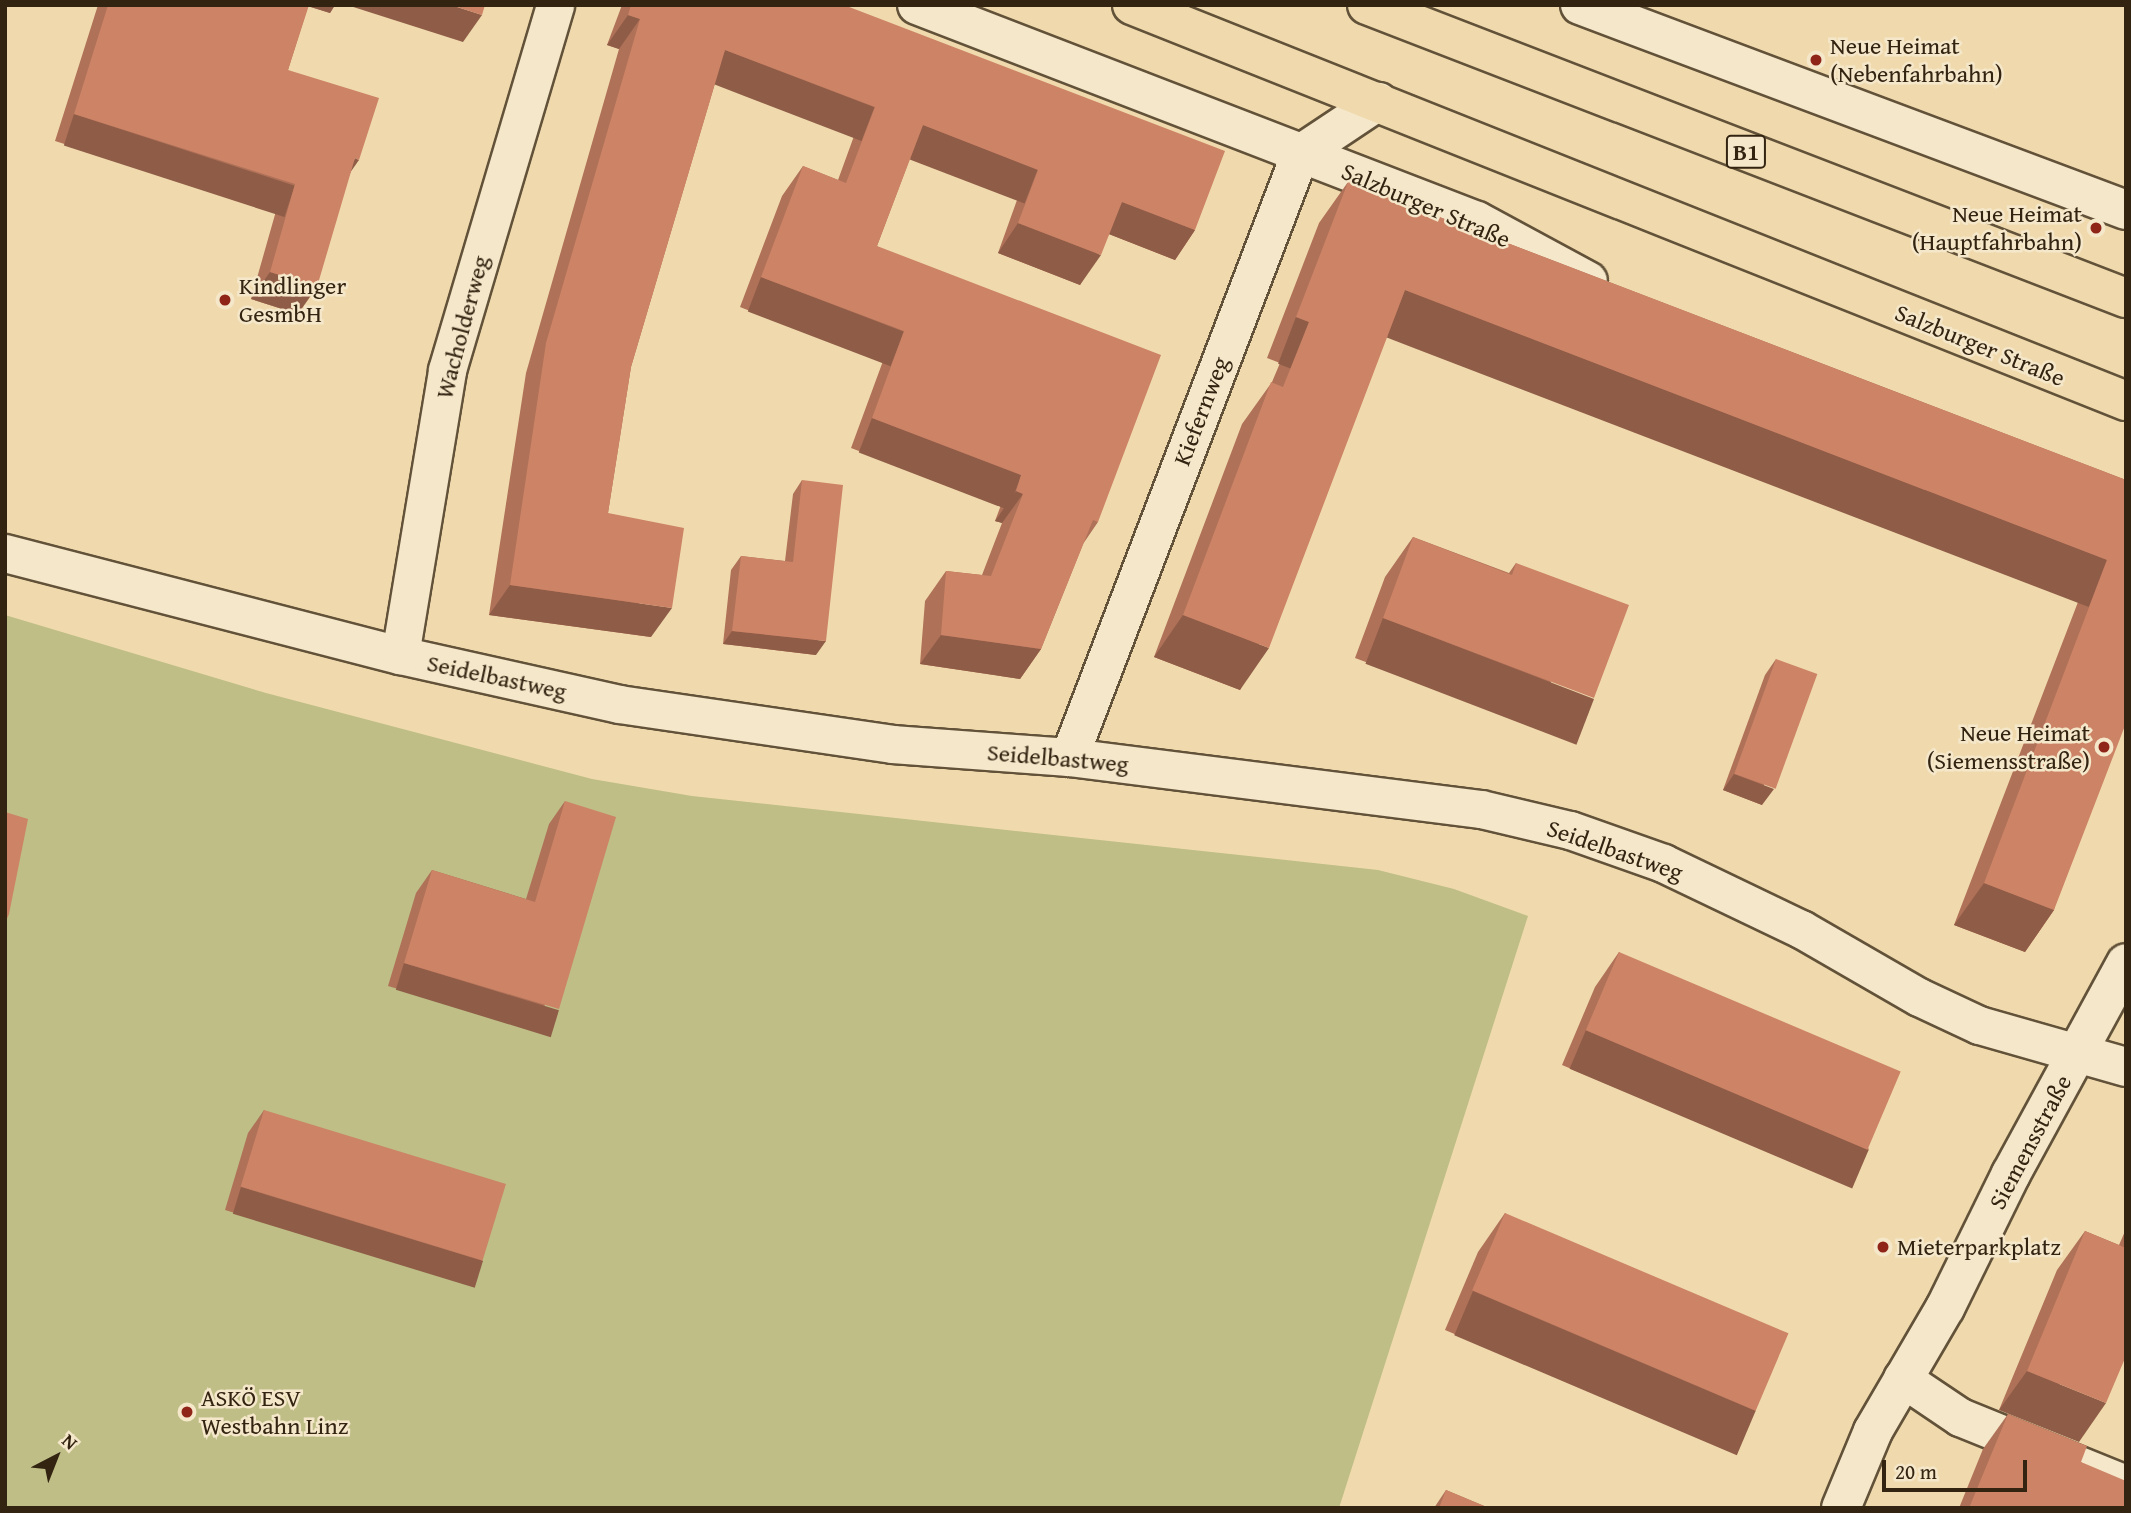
<!DOCTYPE html>
<meta charset="utf-8">
<style>
body{margin:0}
#map{position:relative;width:2131px;height:1513px;overflow:hidden;background:#f0daad;font-family:"Gentium Book Plus",serif}
div>[style]{position:absolute}
[style*='--x']{left:calc(var(--x)*1px);top:calc(var(--y)*1px);width:calc(var(--w)*1px);rotate:calc(var(--a)*1deg)}
.green>*{inset:0;background:#bebe86}
.roads{filter:drop-shadow(2px 0 #625239) drop-shadow(-2px 0 #625239) drop-shadow(0 2px #625239) drop-shadow(0 -2px #625239)}
.street>*{height:37px;margin:-18.5px;padding:0 18.5px;transform-origin:18.5px;border-radius:18.5px;background:#f5e7ca}
.secondary>*{height:38px;margin:-19px;padding:0 19px;transform-origin:19px;border-radius:19px;background:#f5e7ca}
.primary>*{height:38px;margin:-19px;padding:0 19px;transform-origin:19px;border-radius:19px;background:#f0daad}
.wall>*{inset:0;background:#af7158}
.shaded-wall>*{inset:0;background:#8f5c47;transform-origin:0 0}
.building>*{inset:0;background:#cc8366;transform-origin:0 0}
.dots>*{width:19px;height:19px;translate:-50% -50%;box-sizing:border-box;border:4px solid #f5e7ca;border-radius:50%}
span{translate:-50% -50%;white-space:nowrap;text-align:center;line-height:1.15;-webkit-text-stroke:5px #f5e7ca;paint-order:stroke}
.shield-label span{padding:2px 5px;background:#f5e7ca;border:2px solid;border-radius:5px;-webkit-text-stroke-width:0}
.shield-label{font-size:23px;color:#332412;font-weight:700}
.poi-label{font-size:24px;color:#332412}
.left{translate:0 -50%;text-align:left}
.right{translate:-100% -50%;text-align:right}
.street-label{font-size:24px;color:#332412}
.frame{position:absolute;inset:0;border:7px solid #332412;pointer-events:none}
.north{position:absolute;left:21px;top:1422px;width:70px;height:70px;-webkit-text-stroke:5px #f5e7ca;paint-order:stroke;rotate:42deg;font-size:19px;font-weight:700;line-height:28px;text-align:center;color:#332412}
.north::after{content:'';display:block;margin:auto;width:24px;height:32px;background:#332412;clip-path:polygon(50% 0,100% 100%,50% 72%,0 100%)}
.scale{position:absolute;left:1882px;top:1460px;width:145px;height:32px;box-sizing:border-box;border:4px solid #332412;border-top:0;padding-left:9px;font-size:21px;line-height:24px;white-space:nowrap;color:#332412;-webkit-text-stroke:5px #f5e7ca;paint-order:stroke}
</style>
<div id="map">
<div class="green">
<div style="clip-path:polygon(5px 615px,266px 693px,592px 779px,692px 796px,1378px 870px,1454px 889px,1528px 916px,1339px 1508px,5px 1508px)"></div>
</div>
<div class="roads">
<div class="street">
<div style="--x:5;--y:553;--w:408;--a:14.5"></div>
<div style="--x:400;--y:655;--w:224;--a:12.6"></div>
<div style="--x:619;--y:704;--w:276;--a:8.3"></div>
<div style="--x:892;--y:744;--w:177;--a:4.2"></div>
<div style="--x:1069;--y:757;--w:415;--a:7.2"></div>
<div style="--x:1481;--y:809;--w:91;--a:13.3"></div>
<div style="--x:1570;--y:830;--w:99;--a:19.5"></div>
<div style="--x:1663;--y:863;--w:153;--a:25.6"></div>
<div style="--x:1801;--y:929;--w:136;--a:30"></div>
<div style="--x:1919;--y:997;--w:66;--a:25"></div>
<div style="--x:1979;--y:1025;--w:102;--a:15.9"></div>
<div style="--x:400;--y:655;--w:289;--a:-80.6"></div>
<div style="--x:447;--y:370;--w:381;--a:-73.5"></div>
<div style="--x:1069;--y:757;--w:647;--a:-69.07"></div>
<div style="--x:1300;--y:153;--w:94;--a:-33.7"></div>
<div style="--x:1902;--y:1378;--w:70;--a:33.9"></div>
<div style="--x:1960;--y:1417;--w:179;--a:22"></div>
</div>
<div class="secondary">
<div style="--x:917;--y:5;--w:600;--a:21.09"></div>
<div style="--x:1477;--y:221;--w:126;--a:28.4"></div>
<div style="--x:1580;--y:5;--w:583;--a:20.58"></div>
<div style="--x:2077;--y:1053;--w:51;--a:15.9"></div>
<div style="--x:1841;--y:1508;--w:83;--a:-67.4"></div>
<div style="--x:1873;--y:1431;--w:143;--a:-59.7"></div>
<div style="--x:1945;--y:1308;--w:149;--a:-63.8"></div>
<div style="--x:2011;--y:1174;--w:240;--a:-61.4"></div>
</div>
<div class="primary">
<div style="--x:1132;--y:5;--w:1070;--a:21.72"></div>
<div style="--x:1367;--y:5;--w:814;--a:21.11"></div>
</div>
</div>
<div class="wall">
<div style="clip-path:polygon(98px 5px,335px 5px,330px 13px,308px 6px,288px 70px,351px 171px,298px 314px,251px 299px,276px 211px,55px 141px)"></div>
<div style="clip-path:polygon(622px 5px,844px 5px,1195px 230px,1175px 260px,1109px 234px,1080px 285px,998px 253px,1017px 200px,910px 158px,877px 246px,1098px 522px,1083px 544px,1041px 649px,1020px 679px,920px 664px,925px 601px,946px 571px,982px 575px,1002px 523px,995px 521px,1001px 505px,851px 448px,883px 361px,740px 307px,782px 196px,803px 166px,838px 180px,854px 136px,715px 83px,631px 367px,608px 513px,651px 637px,489px 615px,526px 373px,619px 49px,607px 45px)"></div>
<div style="clip-path:polygon(1348px 182px,2126px 480px,2054px 910px,2025px 952px,1954px 925px,2078px 602px,1387px 336px,1240px 690px,1154px 657px,1242px 424px,1272px 382px,1280px 363px,1267px 358px,1319px 223px)"></div>
<div style="clip-path:polygon(802px 480px,816px 655px,723px 644px,731px 570px,741px 556px,785px 561px,793px 494px)"></div>
<div style="clip-path:polygon(1413px 537px,1509px 573px,1516px 563px,1567px 737px,1355px 658px,1385px 577px)"></div>
<div style="clip-path:polygon(1776px 659px,1762px 805px,1723px 790px,1765px 675px)"></div>
<div style="clip-path:polygon(565px 801px,542px 1032px,388px 986px,416px 893px,432px 870px,526px 899px,549px 824px)"></div>
<div style="clip-path:polygon(1619px 952px,1869px 1149px,1845px 1184px,1562px 1065px,1595px 987px)"></div>
<div style="clip-path:polygon(264px 1110px,483px 1261px,467px 1284px,225px 1210px,248px 1133px)"></div>
<div style="clip-path:polygon(1505px 1213px,1756px 1410px,1728px 1449px,1445px 1330px,1478px 1252px)"></div>
<div style="clip-path:polygon(2126px 1229px,2126px 1356px,1999px 1410px,2057px 1270px,2085px 1231px,2119px 1245px)"></div>
<div style="clip-path:polygon(2008px 1414px,2081px 1462px,2126px 1508px,1959px 1508px,1983px 1449px)"></div>
<div style="clip-path:polygon(1446px 1490px,1489px 1508px,1434px 1508px)"></div>
</div>
<div class="shaded-wall">
<div style="clip-path:polygon(304px 5px,335px 5px,330px 13px)"></div>
<div style="clip-path:polygon(347px 5px,451px 5px,482px 15px,463px 42px)"></div>
<div style="clip-path:polygon(628px 15px,640px 19px,619px 49px,607px 45px)"></div>
<div style="left:725px;top:50px;width:160px;height:36px;rotate:21deg"></div>
<div style="left:74px;top:114px;width:232px;height:33px;rotate:18deg"></div>
<div style="left:923px;top:125px;width:123px;height:37px;rotate:21deg"></div>
<div style="clip-path:polygon(355px 158px,359px 160px,340px 187px)"></div>
<div style="clip-path:polygon(1122px 202px,1195px 230px,1175px 260px,1101px 231px)"></div>
<div style="clip-path:polygon(1018px 223px,1101px 255px,1080px 285px,998px 253px)"></div>
<div style="clip-path:polygon(270px 272px,317px 287px,298px 314px,251px 299px)"></div>
<div style="left:761px;top:277px;width:153px;height:37px;rotate:21deg"></div>
<div style="left:1405px;top:290px;width:752px;height:51px;rotate:21deg"></div>
<div style="left:1296px;top:317px;width:14px;height:50px;rotate:21deg"></div>
<div style="left:872px;top:418px;width:160px;height:37px;rotate:21deg"></div>
<div style="clip-path:polygon(1016px 491px,1023px 494px,1002px 523px,995px 521px)"></div>
<div style="clip-path:polygon(510px 585px,672px 608px,651px 637px,489px 615px)"></div>
<div style="clip-path:polygon(1183px 615px,1269px 648px,1240px 690px,1154px 657px)"></div>
<div style="left:1383px;top:618px;width:226px;height:49px;rotate:21deg"></div>
<div style="clip-path:polygon(732px 631px,826px 641px,816px 655px,723px 644px)"></div>
<div style="clip-path:polygon(941px 635px,1041px 649px,1020px 679px,920px 664px)"></div>
<div style="clip-path:polygon(1734px 774px,1774px 789px,1762px 805px,1723px 790px)"></div>
<div style="clip-path:polygon(1984px 883px,2054px 910px,2025px 952px,1954px 925px)"></div>
<div style="left:404px;top:963px;width:162px;height:28px;rotate:17deg"></div>
<div style="left:1586px;top:1030px;width:307px;height:42px;rotate:23deg"></div>
<div style="left:241px;top:1187px;width:253px;height:28px;rotate:17deg"></div>
<div style="left:1473px;top:1291px;width:307px;height:48px;rotate:23deg"></div>
<div style="clip-path:polygon(2027px 1371px,2106px 1403px,2079px 1442px,1999px 1410px)"></div>
</div>
<div class="building">
<div style="clip-path:polygon(108px 5px,309px 5px,288px 70px,379px 98px,359px 160px,355px 158px,317px 287px,270px 272px,295px 184px,74px 114px)"></div>
<div style="clip-path:polygon(451px 5px,485px 5px,482px 15px)"></div>
<div style="clip-path:polygon(631px 5px,844px 5px,1225px 151px,1195px 230px,1122px 202px,1101px 255px,1018px 223px,1038px 170px,923px 125px,877px 246px,1161px 355px,1098px 522px,1093px 520px,1041px 649px,941px 635px,946px 571px,991px 576px,1023px 494px,1016px 491px,1021px 475px,872px 418px,904px 331px,761px 277px,803px 166px,846px 183px,875px 107px,725px 50px,631px 367px,608px 513px,684px 528px,672px 608px,510px 585px,546px 343px,640px 19px,628px 15px)"></div>
<div style="clip-path:polygon(1348px 182px,2126px 480px,2126px 723px,2054px 910px,1984px 883px,2107px 560px,1405px 290px,1269px 648px,1183px 615px,1271px 382px,1283px 387px,1309px 322px,1296px 317px)"></div>
<div style="clip-path:polygon(802px 480px,843px 485px,826px 641px,732px 631px,741px 556px,793px 562px)"></div>
<div style="clip-path:polygon(1413px 537px,1512px 575px,1516px 563px,1629px 605px,1594px 698px,1383px 618px)"></div>
<div style="left:1776px;top:659px;width:44px;height:122px;rotate:20deg"></div>
<div style="clip-path:polygon(565px 801px,616px 817px,559px 1009px,404px 963px,432px 870px,535px 902px)"></div>
<div style="clip-path:polygon(5px 812px,28px 819px,9px 914px,5px 923px)"></div>
<div style="left:1619px;top:952px;width:306px;height:85px;rotate:23deg"></div>
<div style="left:264px;top:1110px;width:253px;height:80px;rotate:17deg"></div>
<div style="left:1505px;top:1213px;width:308px;height:84px;rotate:23deg"></div>
<div style="clip-path:polygon(2085px 1231px,2126px 1248px,2126px 1356px,2106px 1403px,2027px 1371px)"></div>
<div style="clip-path:polygon(2008px 1414px,2087px 1446px,2081px 1462px,2126px 1481px,2126px 1508px,1969px 1508px)"></div>
<div style="clip-path:polygon(1446px 1490px,1489px 1508px,1439px 1508px)"></div>
</div>
<div class="dots">
<div style="left:1816px;top:60px;background:#8f2418"></div>
<div style="left:2096px;top:228px;background:#8f2418"></div>
<div style="left:225px;top:300px;background:#8f2418"></div>
<div style="left:2104px;top:747px;background:#8f2418"></div>
<div style="left:1883px;top:1247px;background:#8f2418"></div>
<div style="left:187px;top:1412px;background:#8f2418"></div>
</div>
<div class="shield-label">
<span style="left:1746px;top:152px">B1</span>
</div>
<div class="poi-label">
<span class="left" style="left:1830px;top:60px">Neue Heimat<br>(Nebenfahrbahn)</span>
<span class="right" style="left:2082px;top:228px">Neue Heimat<br>(Hauptfahrbahn)</span>
<span class="left" style="left:239px;top:300px">Kindlinger<br>GesmbH</span>
<span class="right" style="left:2090px;top:747px">Neue Heimat<br>(Siemensstraße)</span>
<span class="left" style="left:1897px;top:1247px">Mieterparkplatz</span>
<span class="left" style="left:201px;top:1412px">ASKÖ ESV<br>Westbahn Linz</span>
</div>
<div class="street-label">
<span style="left:1426px;top:205px;rotate:23deg">Salzburger Straße</span>
<span style="left:462px;top:327px;rotate:-75deg">Wacholderweg</span>
<span style="left:1980px;top:345px;rotate:22deg">Salzburger Straße</span>
<span style="left:1201px;top:411px;rotate:-69deg">Kiefernweg</span>
<span style="left:497px;top:677px;rotate:12deg">Seidelbastweg</span>
<span style="left:1058px;top:758px;rotate:5deg">Seidelbastweg</span>
<span style="left:1615px;top:850px;rotate:19deg">Seidelbastweg</span>
<span style="left:2030px;top:1142px;rotate:-62deg">Siemensstraße</span>
</div>
<div class="frame"></div>
<div class="north">N</div>
<div class="scale">20 m</div>
</div>
